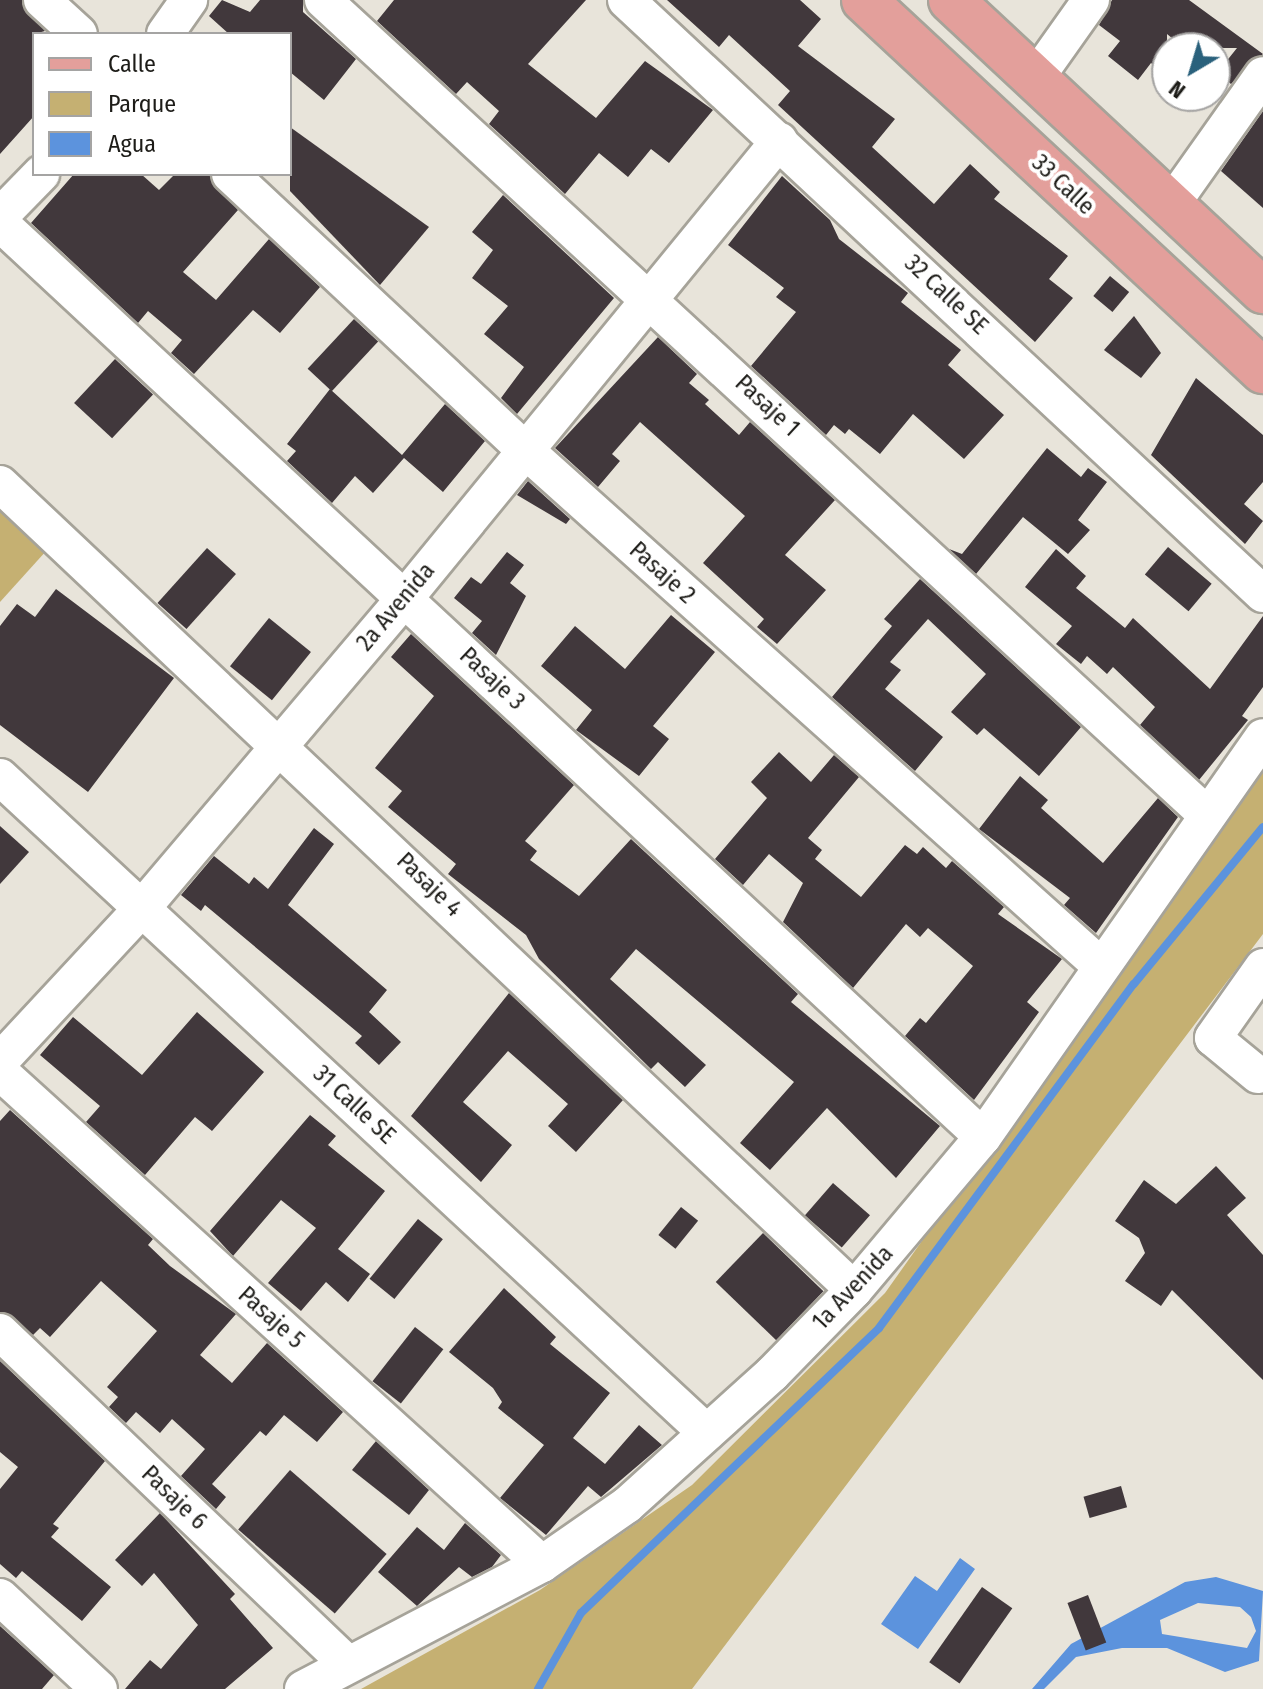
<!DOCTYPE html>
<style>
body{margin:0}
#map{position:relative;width:1263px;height:1689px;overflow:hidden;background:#e8e4da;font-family:"Fira Sans Condensed",sans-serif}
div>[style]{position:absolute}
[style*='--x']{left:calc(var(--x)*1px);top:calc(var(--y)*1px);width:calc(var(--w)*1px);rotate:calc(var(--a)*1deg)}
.green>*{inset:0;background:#c5b072}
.water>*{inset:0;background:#5c93dd}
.stream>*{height:8px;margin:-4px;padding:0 4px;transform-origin:4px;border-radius:4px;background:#5c93dd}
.building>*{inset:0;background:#41383c;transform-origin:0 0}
.roads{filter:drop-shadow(2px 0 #a6a399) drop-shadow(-2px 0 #a6a399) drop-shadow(0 2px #a6a399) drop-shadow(0 -2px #a6a399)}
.minor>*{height:36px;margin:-18px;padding:0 18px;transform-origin:18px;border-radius:18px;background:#fff}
.major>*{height:44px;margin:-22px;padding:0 22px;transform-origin:22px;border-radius:22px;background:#e39f9b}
span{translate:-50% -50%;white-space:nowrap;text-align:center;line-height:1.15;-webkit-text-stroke:8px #fff;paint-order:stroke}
.street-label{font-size:24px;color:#1d1c18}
.legend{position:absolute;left:32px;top:32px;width:260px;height:144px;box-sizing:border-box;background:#fff;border:2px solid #a5a4a3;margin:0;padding:10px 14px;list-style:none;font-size:24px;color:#1d1c18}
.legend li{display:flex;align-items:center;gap:16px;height:40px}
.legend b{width:40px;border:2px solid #a5a4a3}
.north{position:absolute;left:1151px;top:32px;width:80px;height:80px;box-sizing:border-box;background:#fff;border:2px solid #a5a4a3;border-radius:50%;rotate:218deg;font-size:22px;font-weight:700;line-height:32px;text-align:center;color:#1d1c18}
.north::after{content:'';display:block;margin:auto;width:28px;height:36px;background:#2a617c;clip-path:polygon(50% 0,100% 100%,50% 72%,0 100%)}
</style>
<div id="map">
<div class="green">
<div style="clip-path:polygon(0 504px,47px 550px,0 602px)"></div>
<div style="clip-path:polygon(1263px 761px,1263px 934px,692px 1689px,361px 1689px,540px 1590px,692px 1485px,885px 1293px)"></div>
</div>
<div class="water">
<div style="clip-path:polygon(960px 1558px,975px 1569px,918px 1649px,881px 1624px,915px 1576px,937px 1591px)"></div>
<div style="clip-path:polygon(evenodd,1216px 1577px,1263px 1591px,1259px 1661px,1225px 1672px,1167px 1648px,1122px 1648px,1076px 1657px,1044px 1689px,1032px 1689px,1071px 1644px,1185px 1582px,1216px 1577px,1198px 1603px,1240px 1607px,1251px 1617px,1256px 1631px,1247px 1648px,1162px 1634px,1160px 1620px,1198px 1603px)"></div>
</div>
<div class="stream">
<div style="--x:538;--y:1689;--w:87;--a:-60.5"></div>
<div style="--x:581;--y:1613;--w:412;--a:-43.7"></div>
<div style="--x:879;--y:1328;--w:428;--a:-53.5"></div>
<div style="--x:1134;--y:984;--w:203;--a:-50.6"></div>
</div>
<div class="building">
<div style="clip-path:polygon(0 0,22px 0,45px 31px,34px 34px,34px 116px,0 154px)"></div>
<div style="clip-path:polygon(222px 0,250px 12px,260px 0,303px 0,303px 12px,356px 59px,324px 100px,290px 72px,290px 34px,229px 34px,209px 16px)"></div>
<div style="clip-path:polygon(394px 0,586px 0,528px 64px,596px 118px,645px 61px,713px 110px,669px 163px,651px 149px,628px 177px,599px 153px,565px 194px,489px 124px,499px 111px,467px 82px,456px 94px,377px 21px)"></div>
<div style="clip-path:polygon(667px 0,800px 0,821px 19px,798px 46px,895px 119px,872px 147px,934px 204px,970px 164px,1000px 192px,994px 199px,1068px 256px,1049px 279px,1073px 298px,1035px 342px,778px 105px,790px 91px,729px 35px,719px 47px)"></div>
<div style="clip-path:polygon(1112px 0,1189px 0,1263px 54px,1231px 84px,1217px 73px,1237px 48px,1184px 48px,1167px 34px,1167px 75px,1151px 63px,1138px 80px,1108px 56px,1120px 41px,1099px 25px)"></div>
<div style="clip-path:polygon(1263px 111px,1263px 208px,1221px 171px)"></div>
<div style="clip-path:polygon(290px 127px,429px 227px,380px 285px,290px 191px)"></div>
<div style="clip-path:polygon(74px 174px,141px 174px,159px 190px,175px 174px,208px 174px,238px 210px,183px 272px,216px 300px,269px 239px,320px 287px,280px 333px,253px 310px,194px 374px,171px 353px,182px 340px,148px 311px,138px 323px,31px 223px)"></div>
<div style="clip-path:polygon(782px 176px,830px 220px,839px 239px,908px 293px,901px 302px,961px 350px,948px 365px,1004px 415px,964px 459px,913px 414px,880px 454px,849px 429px,845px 434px,834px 425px,826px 435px,751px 366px,796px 312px,776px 297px,784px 288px,728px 245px)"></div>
<div style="clip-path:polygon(503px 195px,614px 298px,517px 414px,501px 398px,524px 367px,484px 334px,508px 306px,472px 278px,493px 250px,472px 232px)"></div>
<div style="left:1110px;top:276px;width:25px;height:26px;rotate:40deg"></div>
<div style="clip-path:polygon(1134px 316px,1161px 353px,1141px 378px,1104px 350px)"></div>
<div style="left:354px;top:319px;width:33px;height:68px;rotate:43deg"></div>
<div style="clip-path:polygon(658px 337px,697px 374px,689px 383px,709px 400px,705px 404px,739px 435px,750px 422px,835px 500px,785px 555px,826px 590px,777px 644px,757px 627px,764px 619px,703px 563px,745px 516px,640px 422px,612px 454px,620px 461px,598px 487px,555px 448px)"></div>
<div style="left:115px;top:359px;width:52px;height:60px;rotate:43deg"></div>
<div style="clip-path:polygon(1196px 378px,1263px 435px,1263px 482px,1244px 504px,1263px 521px,1245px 544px,1151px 455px)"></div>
<div style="clip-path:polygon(330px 389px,402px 455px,445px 404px,485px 441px,443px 492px,404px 458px,373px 493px,355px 476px,332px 503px,287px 461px,296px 451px,287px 444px)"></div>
<div style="clip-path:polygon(1047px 448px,1081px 477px,1088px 468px,1107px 482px,1078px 520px,1090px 530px,1068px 554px,1023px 517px,976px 574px,949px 549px,962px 554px)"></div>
<div style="clip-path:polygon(528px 481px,570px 519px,566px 524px,517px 495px)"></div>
<div style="left:1168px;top:547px;width:57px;height:36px;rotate:40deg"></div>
<div style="left:207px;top:548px;width:39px;height:74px;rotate:42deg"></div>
<div style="clip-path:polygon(1056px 549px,1086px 576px,1076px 588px,1125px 628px,1133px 618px,1210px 689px,1263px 616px,1263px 687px,1242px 716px,1248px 720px,1199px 780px,1140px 725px,1155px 707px,1113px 667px,1107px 674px,1087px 656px,1081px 664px,1056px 644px,1072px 626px,1025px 587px)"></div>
<div style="clip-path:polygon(507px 552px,524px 565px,510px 583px,526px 596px,496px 655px,472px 633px,482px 621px,454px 598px,471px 577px,481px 584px)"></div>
<div style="clip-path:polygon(920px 579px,1081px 727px,1039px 776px,984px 728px,977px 735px,951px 712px,986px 674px,928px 619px,890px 662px,901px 670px,885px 689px,943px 737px,915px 771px,832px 697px,892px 626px,884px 619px)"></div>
<div style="clip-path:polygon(56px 589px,174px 678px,88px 792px,0 725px,0 626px,17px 604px,35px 617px)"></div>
<div style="clip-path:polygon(671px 615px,715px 652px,653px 726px,669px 739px,639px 776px,576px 730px,592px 710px,541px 666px,575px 626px,625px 669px)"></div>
<div style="left:269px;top:618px;width:54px;height:62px;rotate:39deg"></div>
<div style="clip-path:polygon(411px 634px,574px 785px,525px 841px,537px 851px,530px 860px,579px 896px,631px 839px,798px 994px,791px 1002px,940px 1126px,896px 1178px,827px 1108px,770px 1170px,740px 1143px,794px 1082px,636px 949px,610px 979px,706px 1065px,685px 1087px,658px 1062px,651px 1069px,539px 959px,526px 935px,448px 874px,456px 864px,388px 807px,402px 791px,375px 768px,434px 696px,391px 657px)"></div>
<div style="clip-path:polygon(779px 752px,811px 782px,834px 755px,859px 777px,808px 838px,822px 850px,815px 859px,861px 897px,905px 845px,917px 854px,923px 847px,946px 868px,952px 861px,1004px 907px,998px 914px,1062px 959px,1027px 1002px,1039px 1012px,974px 1100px,905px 1036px,920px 1018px,926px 1023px,973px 966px,928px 928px,920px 937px,906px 924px,853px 988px,783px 922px,803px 883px,769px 854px,743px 885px,715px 859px,767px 798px,751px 782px)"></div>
<div style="clip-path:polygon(1020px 776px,1048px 800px,1041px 808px,1103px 863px,1158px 798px,1178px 817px,1096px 933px,1064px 905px,1070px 898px,979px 829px)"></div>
<div style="clip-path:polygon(0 826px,29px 852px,0 884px)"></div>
<div style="clip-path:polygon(314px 828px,334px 844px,288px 905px,387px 990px,369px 1012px,401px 1042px,379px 1065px,355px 1043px,362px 1036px,205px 905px,201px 911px,181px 895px,214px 856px,249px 884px,254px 877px,268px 889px)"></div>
<div style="clip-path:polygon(509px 993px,623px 1100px,576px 1152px,548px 1126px,568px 1104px,508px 1051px,463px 1102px,512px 1145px,481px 1182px,411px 1116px)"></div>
<div style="clip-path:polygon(197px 1012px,264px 1072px,212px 1131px,195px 1117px,145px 1175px,86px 1122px,100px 1106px,40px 1055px,73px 1017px,142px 1075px)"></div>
<div style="clip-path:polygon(10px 1110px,153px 1239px,148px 1245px,170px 1266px,236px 1314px,200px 1355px,232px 1383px,267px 1343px,343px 1412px,317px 1442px,284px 1415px,266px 1436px,260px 1431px,212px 1484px,226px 1497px,216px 1509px,181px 1476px,205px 1449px,172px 1419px,160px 1433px,136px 1412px,126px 1423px,109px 1407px,118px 1397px,107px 1387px,157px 1331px,101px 1281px,50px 1337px,40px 1328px,33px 1335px,0 1312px,0 1121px)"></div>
<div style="clip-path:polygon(310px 1115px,336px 1136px,328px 1145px,385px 1191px,338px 1249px,370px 1274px,348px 1302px,326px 1282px,301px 1311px,268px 1283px,316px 1228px,281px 1200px,233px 1256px,210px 1231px)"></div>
<div style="clip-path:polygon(1216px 1166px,1246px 1198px,1227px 1215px,1263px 1255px,1263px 1380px,1172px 1290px,1161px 1306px,1125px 1281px,1145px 1253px,1139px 1238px,1115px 1221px,1144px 1180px,1176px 1204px)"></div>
<div style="left:833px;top:1183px;width:49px;height:43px;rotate:41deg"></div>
<div style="left:681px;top:1207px;width:22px;height:36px;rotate:39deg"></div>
<div style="left:418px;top:1219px;width:32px;height:77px;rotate:39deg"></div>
<div style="left:763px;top:1233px;width:84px;height:68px;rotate:44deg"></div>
<div style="clip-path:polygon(504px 1288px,556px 1337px,550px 1344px,610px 1393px,573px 1438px,605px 1464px,639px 1425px,662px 1445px,601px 1497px,588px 1486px,546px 1535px,500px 1498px,544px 1445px,498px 1408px,502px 1402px,493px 1388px,449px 1352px)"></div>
<div style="left:415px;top:1327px;width:36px;height:69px;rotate:38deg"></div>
<div style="clip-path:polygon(0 1361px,105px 1461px,53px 1524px,59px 1528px,51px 1537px,111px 1587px,82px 1621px,22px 1571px,16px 1578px,0 1564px,0 1489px,18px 1467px,0 1452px)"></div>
<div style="clip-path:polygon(376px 1441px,429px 1490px,409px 1515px,352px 1470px)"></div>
<div style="left:290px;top:1470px;width:128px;height:79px;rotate:41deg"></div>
<div style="left:1121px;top:1486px;width:22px;height:39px;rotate:74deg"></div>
<div style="clip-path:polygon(160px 1513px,235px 1594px,230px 1599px,273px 1648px,225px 1689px,125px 1689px,150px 1660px,161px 1669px,198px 1625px,154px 1573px,142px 1586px,115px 1560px)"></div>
<div style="clip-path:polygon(465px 1523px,501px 1555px,492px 1567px,472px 1577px,459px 1567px,417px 1606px,378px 1572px,417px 1527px,444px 1550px)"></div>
<div style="left:982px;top:1587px;width:37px;height:92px;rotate:35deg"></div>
<div style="left:1088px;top:1595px;width:51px;height:22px;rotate:69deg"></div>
<div style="clip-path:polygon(0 1626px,54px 1675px,42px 1689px,0 1689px)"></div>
</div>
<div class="roads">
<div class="minor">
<div style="--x:42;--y:0;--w:50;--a:42.6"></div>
<div style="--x:323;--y:0;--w:1202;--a:42.67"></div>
<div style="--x:626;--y:0;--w:871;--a:43"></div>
<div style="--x:165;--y:34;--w:42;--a:-54.8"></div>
<div style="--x:1035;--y:79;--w:97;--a:-54.7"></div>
<div style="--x:230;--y:174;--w:404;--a:43.1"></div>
<div style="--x:525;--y:450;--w:773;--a:41.86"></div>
<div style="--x:1171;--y:205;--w:159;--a:-54.7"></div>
<div style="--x:0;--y:216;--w:59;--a:-45.7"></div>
<div style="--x:0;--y:223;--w:1342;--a:42.92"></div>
<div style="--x:0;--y:484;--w:1174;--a:43.34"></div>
<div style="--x:0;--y:777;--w:964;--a:42.86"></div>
<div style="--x:0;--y:1061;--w:209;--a:-47.1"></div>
<div style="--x:142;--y:908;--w:407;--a:-49.7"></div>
<div style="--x:405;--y:598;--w:591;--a:-50.7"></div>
<div style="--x:0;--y:1072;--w:732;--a:42.23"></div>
<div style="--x:1258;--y:1075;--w:58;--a:-140.6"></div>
<div style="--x:1213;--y:1038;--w:87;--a:-54.8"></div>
<div style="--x:0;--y:1332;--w:481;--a:43.7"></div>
<div style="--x:0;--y:1597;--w:135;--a:42.9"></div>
<div style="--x:303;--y:1689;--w:270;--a:-27.6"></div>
<div style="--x:542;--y:1564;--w:103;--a:-34.8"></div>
<div style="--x:627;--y:1505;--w:195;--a:-42.1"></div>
<div style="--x:772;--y:1374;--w:117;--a:-45.7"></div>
<div style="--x:854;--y:1290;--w:200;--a:-49.9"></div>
<div style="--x:983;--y:1137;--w:488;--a:-55"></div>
</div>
<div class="major">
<div style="--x:864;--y:0;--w:545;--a:42.92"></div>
<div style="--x:951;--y:0;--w:427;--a:43"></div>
</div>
</div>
<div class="street-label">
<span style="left:1063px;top:185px;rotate:43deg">33 Calle</span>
<span style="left:946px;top:295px;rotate:43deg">32 Calle SE</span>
<span style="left:767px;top:406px;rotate:43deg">Pasaje 1</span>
<span style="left:662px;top:573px;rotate:42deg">Pasaje 2</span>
<span style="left:396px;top:607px;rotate:-50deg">2a Avenida</span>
<span style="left:492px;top:679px;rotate:43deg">Pasaje 3</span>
<span style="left:429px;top:885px;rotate:44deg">Pasaje 4</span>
<span style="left:354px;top:1105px;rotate:43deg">31 Calle SE</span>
<span style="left:853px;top:1288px;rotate:-47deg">1a Avenida</span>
<span style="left:271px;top:1318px;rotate:42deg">Pasaje 5</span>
<span style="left:174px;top:1498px;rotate:44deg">Pasaje 6</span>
</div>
<ul class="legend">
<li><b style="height:10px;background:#e39f9b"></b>Calle</li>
<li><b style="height:22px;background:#c5b072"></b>Parque</li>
<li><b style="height:22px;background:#5c93dd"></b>Agua</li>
</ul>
<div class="north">N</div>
</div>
